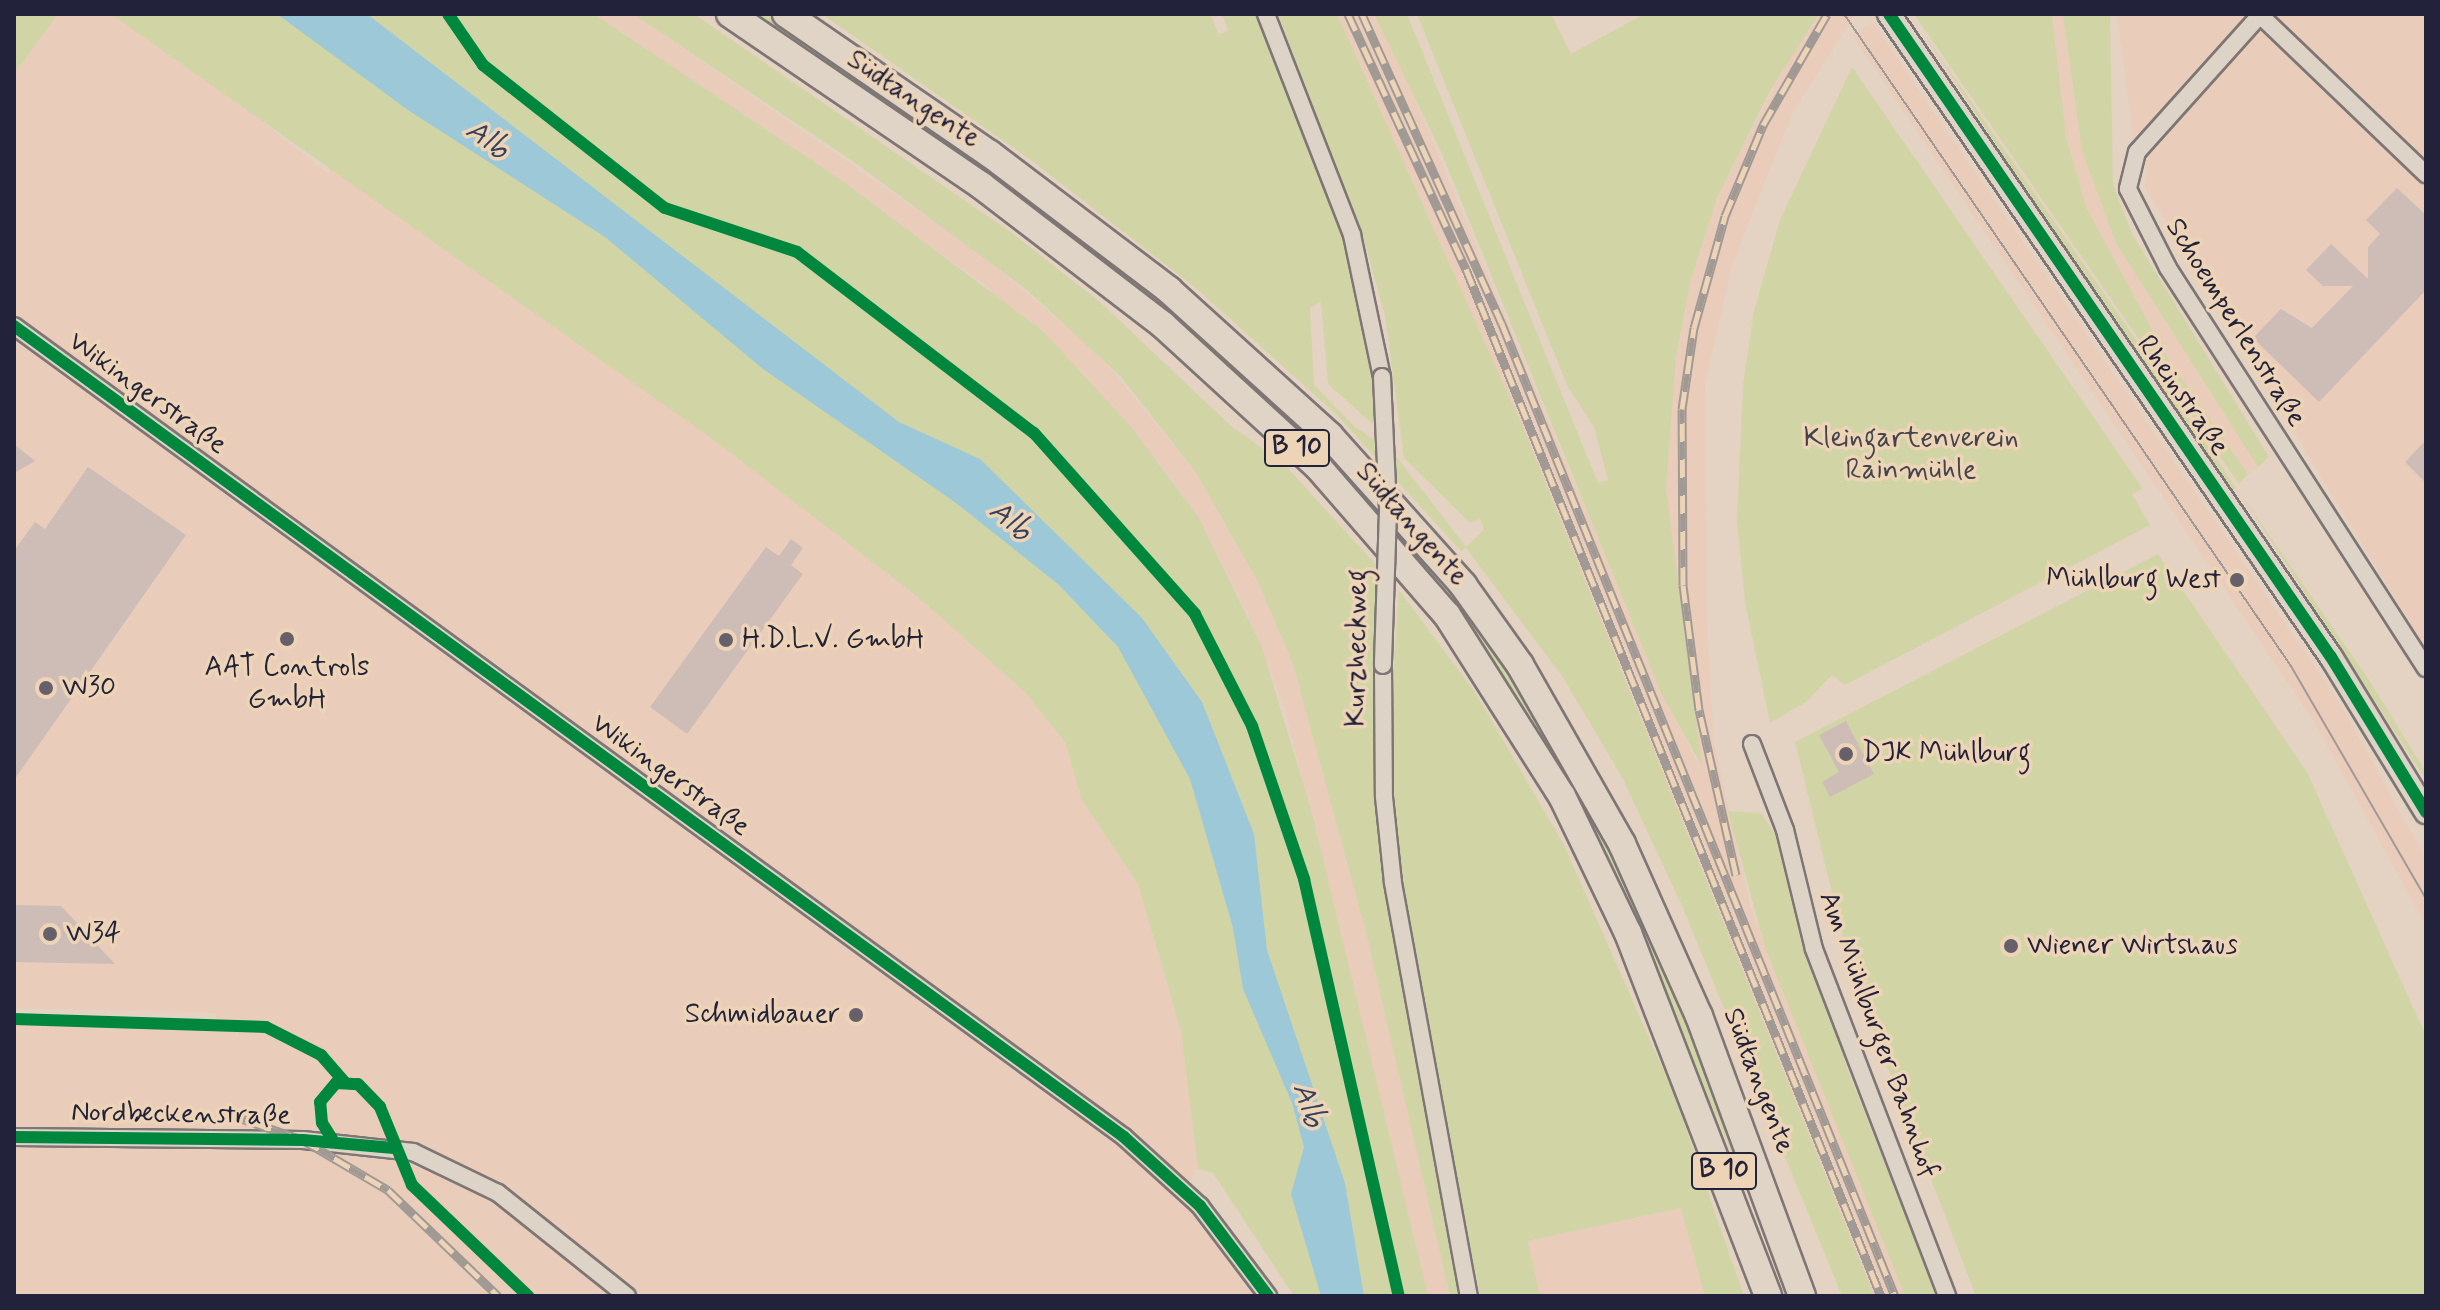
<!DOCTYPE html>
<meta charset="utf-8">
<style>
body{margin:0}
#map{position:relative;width:2440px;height:1310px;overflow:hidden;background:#e4d2c3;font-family:Mynerve,sans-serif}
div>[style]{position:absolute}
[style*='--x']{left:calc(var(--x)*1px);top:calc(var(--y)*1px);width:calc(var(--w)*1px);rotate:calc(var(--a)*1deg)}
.built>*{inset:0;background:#e9ccb9}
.green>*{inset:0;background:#d1d5a6}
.water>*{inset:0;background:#9dc8d7}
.building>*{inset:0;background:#cebdb6}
.roads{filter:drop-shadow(2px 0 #7e7674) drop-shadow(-2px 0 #7e7674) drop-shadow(0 2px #7e7674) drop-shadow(0 -2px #7e7674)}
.minor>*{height:16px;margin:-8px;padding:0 8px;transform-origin:8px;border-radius:8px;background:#ddd3c7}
.secondary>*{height:22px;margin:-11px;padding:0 11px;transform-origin:11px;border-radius:11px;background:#ddd3c7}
.trunk>*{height:26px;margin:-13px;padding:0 13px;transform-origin:13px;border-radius:13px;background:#e0d4c6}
.tram>*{height:2px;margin:-1px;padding:0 1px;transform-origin:1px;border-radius:1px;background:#a19994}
.rail>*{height:9px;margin-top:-4.5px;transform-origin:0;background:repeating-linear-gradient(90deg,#eed4b6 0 18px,#a19994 0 36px);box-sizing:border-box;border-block:2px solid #a19994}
.bridges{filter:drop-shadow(2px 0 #7e7674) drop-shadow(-2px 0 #7e7674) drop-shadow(0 2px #7e7674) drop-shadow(0 -2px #7e7674)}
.minor-bridge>*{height:16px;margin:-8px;padding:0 8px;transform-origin:8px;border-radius:8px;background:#ddd3c7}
.cycleway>*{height:12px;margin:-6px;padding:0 6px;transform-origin:6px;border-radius:6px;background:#00873e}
.dots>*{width:22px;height:22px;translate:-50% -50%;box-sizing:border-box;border:4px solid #eed4b6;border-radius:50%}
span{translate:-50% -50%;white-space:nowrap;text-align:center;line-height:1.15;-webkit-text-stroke:7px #eed4b6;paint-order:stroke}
.shield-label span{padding:2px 6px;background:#eed4b6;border:2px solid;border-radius:6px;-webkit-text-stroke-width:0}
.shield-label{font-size:26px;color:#22223b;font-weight:700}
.street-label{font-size:28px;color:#22223b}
.park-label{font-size:28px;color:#42464c}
.poi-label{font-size:28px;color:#22223b}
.right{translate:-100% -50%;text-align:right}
.left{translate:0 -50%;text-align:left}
.water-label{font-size:30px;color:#35425c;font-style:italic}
.frame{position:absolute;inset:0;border:16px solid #22223b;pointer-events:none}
</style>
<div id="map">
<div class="built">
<div style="clip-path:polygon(58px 14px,111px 14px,192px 66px,327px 173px,332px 168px,711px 438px,918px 597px,1024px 691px,1065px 742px,1082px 800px,1138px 884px,1181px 1031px,1198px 1169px,1184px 1188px,1268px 1296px,14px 1296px,14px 1024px,217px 1028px,216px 1013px,14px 1008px,14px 74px)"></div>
<div style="clip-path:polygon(594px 14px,633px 14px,977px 251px,1095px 351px,1195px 471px,1257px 580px,1293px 664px,1366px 932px,1450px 1296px,1428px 1296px,1285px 709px,1247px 611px,1199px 518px,1161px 465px,982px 282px)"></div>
<div style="clip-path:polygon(1337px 14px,1374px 14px,1407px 80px,1662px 694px,1699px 766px,1666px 489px,1671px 389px,1691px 279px,1717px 198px,1791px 54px,1819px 14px,1855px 14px,1793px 112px,1732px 265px,1705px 383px,1706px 612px,1714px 744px,1751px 910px,1905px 1296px,1874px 1296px,1522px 425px)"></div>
<div style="clip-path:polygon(2052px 14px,2063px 14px,2082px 150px,2116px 243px,2258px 467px,2248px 474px,2167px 357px,2087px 209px,2066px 137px)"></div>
<div style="clip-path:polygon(2117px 14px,2426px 14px,2426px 649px,2145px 187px,2147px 162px,2133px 136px)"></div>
<div style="clip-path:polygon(1872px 22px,2339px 702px,2426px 859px,2426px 925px,2313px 720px,1853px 36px)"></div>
<div style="clip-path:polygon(1682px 1208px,1705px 1296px,1540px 1296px,1528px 1241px)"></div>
</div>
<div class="green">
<div style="clip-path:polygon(14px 14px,58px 14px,14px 74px)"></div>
<div style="clip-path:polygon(111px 14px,594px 14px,844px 182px,1043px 331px,1132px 428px,1199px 518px,1262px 647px,1312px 813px,1428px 1296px,1294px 1296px,1213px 1173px,1198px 1169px,1181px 1031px,1138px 884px,1082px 800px,1065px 742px,1024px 691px,918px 597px,711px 438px)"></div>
<div style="clip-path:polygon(633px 14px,694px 14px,1012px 233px,1101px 303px,1230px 425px,1283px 463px,1379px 568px,1373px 768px,1381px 857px,1460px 1296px,1450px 1296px,1366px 932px,1293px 664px,1257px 580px,1195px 471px,1121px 377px,1027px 290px,854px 162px)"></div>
<div style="clip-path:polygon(752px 14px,765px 14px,966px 155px,1178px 317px,1332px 458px,1431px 567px,1524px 695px,1606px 840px,1690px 1033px,1746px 1188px,1638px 927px,1570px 787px,1490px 656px,1403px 544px,1298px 432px,1163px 311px)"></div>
<div style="clip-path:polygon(822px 14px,1210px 14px,1219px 35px,1228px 30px,1222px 14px,1255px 14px,1349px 253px,1375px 377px,1376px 427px,1328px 384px,1321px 302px,1310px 308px,1314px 385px,1355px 427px,1393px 452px,1466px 547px,1484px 530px,1480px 519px,1470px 523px,1404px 458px,1385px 315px,1361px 230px,1278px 14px,1337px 14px,1522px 425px,1874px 1296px,1842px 1296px,1683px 908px,1622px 777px,1562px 676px,1466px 548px,1461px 551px,1336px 414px,1197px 289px,1031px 160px)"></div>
<div style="clip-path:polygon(1374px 14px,1407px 14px,1598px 483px,1608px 480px,1594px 427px,1567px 385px,1417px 14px,1551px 14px,1571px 54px,1644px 14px,1819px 14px,1771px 89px,1717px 198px,1691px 279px,1676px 357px,1666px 489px,1702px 766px,1662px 695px,1442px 154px)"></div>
<div style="clip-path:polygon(1914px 14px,2052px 14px,2066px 137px,2087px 209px,2167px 357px,2248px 474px,2239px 484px)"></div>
<div style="clip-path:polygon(2063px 14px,2110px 14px,2113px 184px,2132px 234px,2269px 457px,2258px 467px,2116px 243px,2082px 151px)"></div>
<div style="clip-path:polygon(1921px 29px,2163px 379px,2236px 488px,2231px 490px,2018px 179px)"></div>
<div style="clip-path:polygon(1852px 67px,2143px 489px,2132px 494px,2150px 525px,1845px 685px,1832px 675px,1806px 702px,1770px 723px,1745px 602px,1737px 521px,1743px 385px,1754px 311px,1780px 220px)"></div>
<div style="clip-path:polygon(2240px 493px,2369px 680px,2426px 772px,2426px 780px)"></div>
<div style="clip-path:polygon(2158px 554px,2307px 772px,2426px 1036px,2426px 1296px,1976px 1296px,1853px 977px,1795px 742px)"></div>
<div style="clip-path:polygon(1399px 590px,1476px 694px,1564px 845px,1675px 1097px,1744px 1296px,1705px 1296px,1681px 1208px,1528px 1241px,1540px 1296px,1480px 1296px,1401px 886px,1390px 726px)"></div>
<div style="clip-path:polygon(1728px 811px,1761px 813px,1777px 838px,1847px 1068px,1937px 1296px,1905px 1296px,1765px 947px)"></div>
</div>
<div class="water">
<div style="clip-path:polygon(277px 14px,367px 14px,899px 422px,980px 459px,1142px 618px,1202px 702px,1254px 834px,1267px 950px,1345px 1183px,1364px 1296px,1321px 1296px,1291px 1194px,1304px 1147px,1292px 1103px,1243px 989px,1233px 928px,1190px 779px,1118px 647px,1058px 584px,956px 503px,763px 369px,605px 237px,408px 110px)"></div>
</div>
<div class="building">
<div style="clip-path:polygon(2397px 188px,2426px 215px,2426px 290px,2319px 402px,2253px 338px,2281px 309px,2312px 328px,2353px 286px,2323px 286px,2306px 270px,2331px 244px,2368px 279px,2368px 247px,2380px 234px,2366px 220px)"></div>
<div style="clip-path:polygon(2426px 440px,2426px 483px,2405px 462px)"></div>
<div style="clip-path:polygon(14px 444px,35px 461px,14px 473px)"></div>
<div style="clip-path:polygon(88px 467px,186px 535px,14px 780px,14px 551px,35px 522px,45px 529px)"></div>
<div style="clip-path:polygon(791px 539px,803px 548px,791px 565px,803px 574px,687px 734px,650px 707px,766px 547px,779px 556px)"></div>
<div style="clip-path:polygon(1846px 721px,1874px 774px,1830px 797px,1822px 782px,1839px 772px,1819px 735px)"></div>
<div style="clip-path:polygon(14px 905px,61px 906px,115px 964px,14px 962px)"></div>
</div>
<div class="roads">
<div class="minor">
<div style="--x:1266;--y:14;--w:237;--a:68.7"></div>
<div style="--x:1352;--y:235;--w:145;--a:78.1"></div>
<div style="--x:2261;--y:14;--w:186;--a:131.9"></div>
<div style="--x:2137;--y:152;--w:38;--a:104"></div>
<div style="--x:2128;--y:189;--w:89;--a:63.1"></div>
<div style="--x:2168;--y:268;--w:476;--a:57.2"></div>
<div style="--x:2260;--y:15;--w:230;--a:43.8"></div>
<div style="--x:14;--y:326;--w:1375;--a:36.15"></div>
<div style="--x:1124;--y:1137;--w:103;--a:42.2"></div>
<div style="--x:1200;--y:1206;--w:113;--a:52.9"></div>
<div style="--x:1383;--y:665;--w:132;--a:89.6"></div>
<div style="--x:1384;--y:797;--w:86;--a:84"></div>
<div style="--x:1393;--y:883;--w:420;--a:79.6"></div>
<div style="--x:1752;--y:744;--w:92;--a:69"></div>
<div style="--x:1785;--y:830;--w:122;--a:76.3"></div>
<div style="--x:1814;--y:949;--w:372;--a:69"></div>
<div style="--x:14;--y:1137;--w:289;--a:0.6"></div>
<div style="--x:303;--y:1140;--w:111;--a:6.2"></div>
<div style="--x:413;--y:1152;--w:94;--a:25.8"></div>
<div style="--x:498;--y:1193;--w:165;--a:38.6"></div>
</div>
<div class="secondary">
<div style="--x:1889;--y:14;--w:780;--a:55.5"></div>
<div style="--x:2331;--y:657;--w:182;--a:58.5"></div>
</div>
<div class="trunk">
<div style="--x:730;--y:14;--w:305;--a:34.3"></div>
<div style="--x:982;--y:186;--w:228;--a:37.5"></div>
<div style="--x:1163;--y:325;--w:212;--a:42.5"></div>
<div style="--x:1319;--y:468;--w:195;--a:49"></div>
<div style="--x:1447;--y:615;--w:214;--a:57.6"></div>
<div style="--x:1562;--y:796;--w:152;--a:64.3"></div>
<div style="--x:1628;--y:933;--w:389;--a:68.9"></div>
<div style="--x:786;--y:14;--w:247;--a:34.5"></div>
<div style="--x:990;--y:154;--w:225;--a:37.2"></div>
<div style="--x:1169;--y:290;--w:217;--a:42.2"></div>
<div style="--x:1330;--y:436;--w:200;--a:48.2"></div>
<div style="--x:1463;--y:585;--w:98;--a:54.5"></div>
<div style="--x:1520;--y:665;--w:206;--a:60.3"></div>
<div style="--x:1622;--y:844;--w:188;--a:65.9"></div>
<div style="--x:1699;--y:1016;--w:298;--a:69.8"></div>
</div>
</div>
<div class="tram">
<div style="--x:1844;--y:14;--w:791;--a:55.57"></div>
<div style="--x:2291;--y:666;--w:269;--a:59.9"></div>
</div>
<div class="rail">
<div style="--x:1348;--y:14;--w:281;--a:65.2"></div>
<div style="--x:1466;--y:269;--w:1108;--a:68"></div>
<div style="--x:1362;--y:14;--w:340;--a:65.7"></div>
<div style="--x:1502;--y:324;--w:1048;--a:67.99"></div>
<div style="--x:1736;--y:875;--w:169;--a:-102.6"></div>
<div style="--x:1699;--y:710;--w:126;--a:-97.3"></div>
<div style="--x:1683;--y:585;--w:176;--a:-90.3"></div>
<div style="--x:1682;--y:409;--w:82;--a:-81.6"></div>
<div style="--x:1694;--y:328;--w:116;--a:-74.5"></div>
<div style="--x:1725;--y:216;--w:99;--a:-67.3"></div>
<div style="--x:1763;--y:125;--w:128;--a:-60"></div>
<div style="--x:220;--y:1111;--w:88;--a:19.3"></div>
<div style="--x:303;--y:1140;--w:99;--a:30.5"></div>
<div style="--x:388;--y:1190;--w:153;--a:43.9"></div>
</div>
<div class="bridges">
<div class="minor-bridge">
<div style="--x:1382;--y:377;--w:134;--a:87.4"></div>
<div style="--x:1388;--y:511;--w:154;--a:91.9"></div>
</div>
</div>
<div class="cycleway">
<div style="--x:448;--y:14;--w:62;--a:55.5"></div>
<div style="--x:483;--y:65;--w:231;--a:38.2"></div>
<div style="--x:665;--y:208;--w:139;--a:18.4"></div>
<div style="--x:797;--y:252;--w:298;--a:37.4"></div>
<div style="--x:1034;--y:433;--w:242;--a:48.3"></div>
<div style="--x:1195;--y:614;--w:126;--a:63"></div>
<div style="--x:1252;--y:726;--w:162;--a:71.2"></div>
<div style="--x:1304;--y:879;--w:428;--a:77.2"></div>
<div style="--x:1889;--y:14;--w:780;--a:55.5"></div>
<div style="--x:2331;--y:657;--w:182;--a:58.5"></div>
<div style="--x:14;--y:326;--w:1375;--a:36.15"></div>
<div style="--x:1124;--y:1137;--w:103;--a:42.2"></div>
<div style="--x:1200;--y:1206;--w:113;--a:52.9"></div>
<div style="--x:14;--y:1019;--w:252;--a:1.8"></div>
<div style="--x:266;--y:1027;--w:62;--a:27"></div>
<div style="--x:321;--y:1055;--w:35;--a:49"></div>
<div style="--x:14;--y:1137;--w:289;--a:0.6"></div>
<div style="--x:303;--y:1140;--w:91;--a:5"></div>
<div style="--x:334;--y:1142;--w:22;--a:-122"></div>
<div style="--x:322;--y:1123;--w:21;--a:-95"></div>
<div style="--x:320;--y:1102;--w:25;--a:-50"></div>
<div style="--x:336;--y:1083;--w:22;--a:3"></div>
<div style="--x:358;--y:1084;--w:32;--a:46"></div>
<div style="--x:380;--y:1107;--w:84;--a:67.7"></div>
<div style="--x:412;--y:1185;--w:161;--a:43.7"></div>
</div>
<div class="dots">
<div style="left:2237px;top:580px;background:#66606b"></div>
<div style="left:287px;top:639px;background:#66606b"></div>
<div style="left:726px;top:640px;background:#66606b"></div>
<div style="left:46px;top:688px;background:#66606b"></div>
<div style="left:1846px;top:754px;background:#66606b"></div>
<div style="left:50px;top:934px;background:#66606b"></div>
<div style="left:2011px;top:946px;background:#66606b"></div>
<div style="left:856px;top:1015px;background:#66606b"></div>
</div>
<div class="shield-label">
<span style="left:1297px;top:448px">B 10</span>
<span style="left:1724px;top:1171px">B 10</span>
</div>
<div class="street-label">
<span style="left:913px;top:100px;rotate:34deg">Südtangente</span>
<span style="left:2235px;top:323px;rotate:58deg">Schoemperlenstraße</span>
<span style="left:147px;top:394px;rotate:36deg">Wikingerstraße</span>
<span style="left:2182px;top:396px;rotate:55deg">Rheinstraße</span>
<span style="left:1411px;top:525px;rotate:49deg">Südtangente</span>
<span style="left:1358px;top:648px;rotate:-89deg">Kurzheckweg</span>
<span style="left:670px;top:776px;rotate:36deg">Wikingerstraße</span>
<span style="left:1878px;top:1035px;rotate:70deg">Am Mühlburger Bahnhof</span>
<span style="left:1758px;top:1081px;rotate:69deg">Südtangente</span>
<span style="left:181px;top:1115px;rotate:1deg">Nordbeckenstraße</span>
</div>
<div class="park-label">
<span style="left:1911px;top:455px">Kleingartenverein<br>Rainmühle</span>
</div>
<div class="poi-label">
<span class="right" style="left:2221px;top:580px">Mühlburg West</span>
<span class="left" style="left:742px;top:640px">H.D.L.V. GmbH</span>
<span style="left:287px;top:684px">AAT Controls<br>GmbH</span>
<span class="left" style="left:62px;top:688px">W30</span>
<span class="left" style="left:1862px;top:754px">DJK Mühlburg</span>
<span class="left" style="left:66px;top:934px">W34</span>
<span class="left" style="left:2027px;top:946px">Wiener Wirtshaus</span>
<span class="right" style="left:840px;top:1015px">Schmidbauer</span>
</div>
<div class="water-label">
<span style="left:487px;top:140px;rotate:35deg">Alb</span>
<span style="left:1010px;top:521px;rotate:39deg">Alb</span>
<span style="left:1308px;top:1105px;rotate:70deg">Alb</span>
</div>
<div class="frame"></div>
</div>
